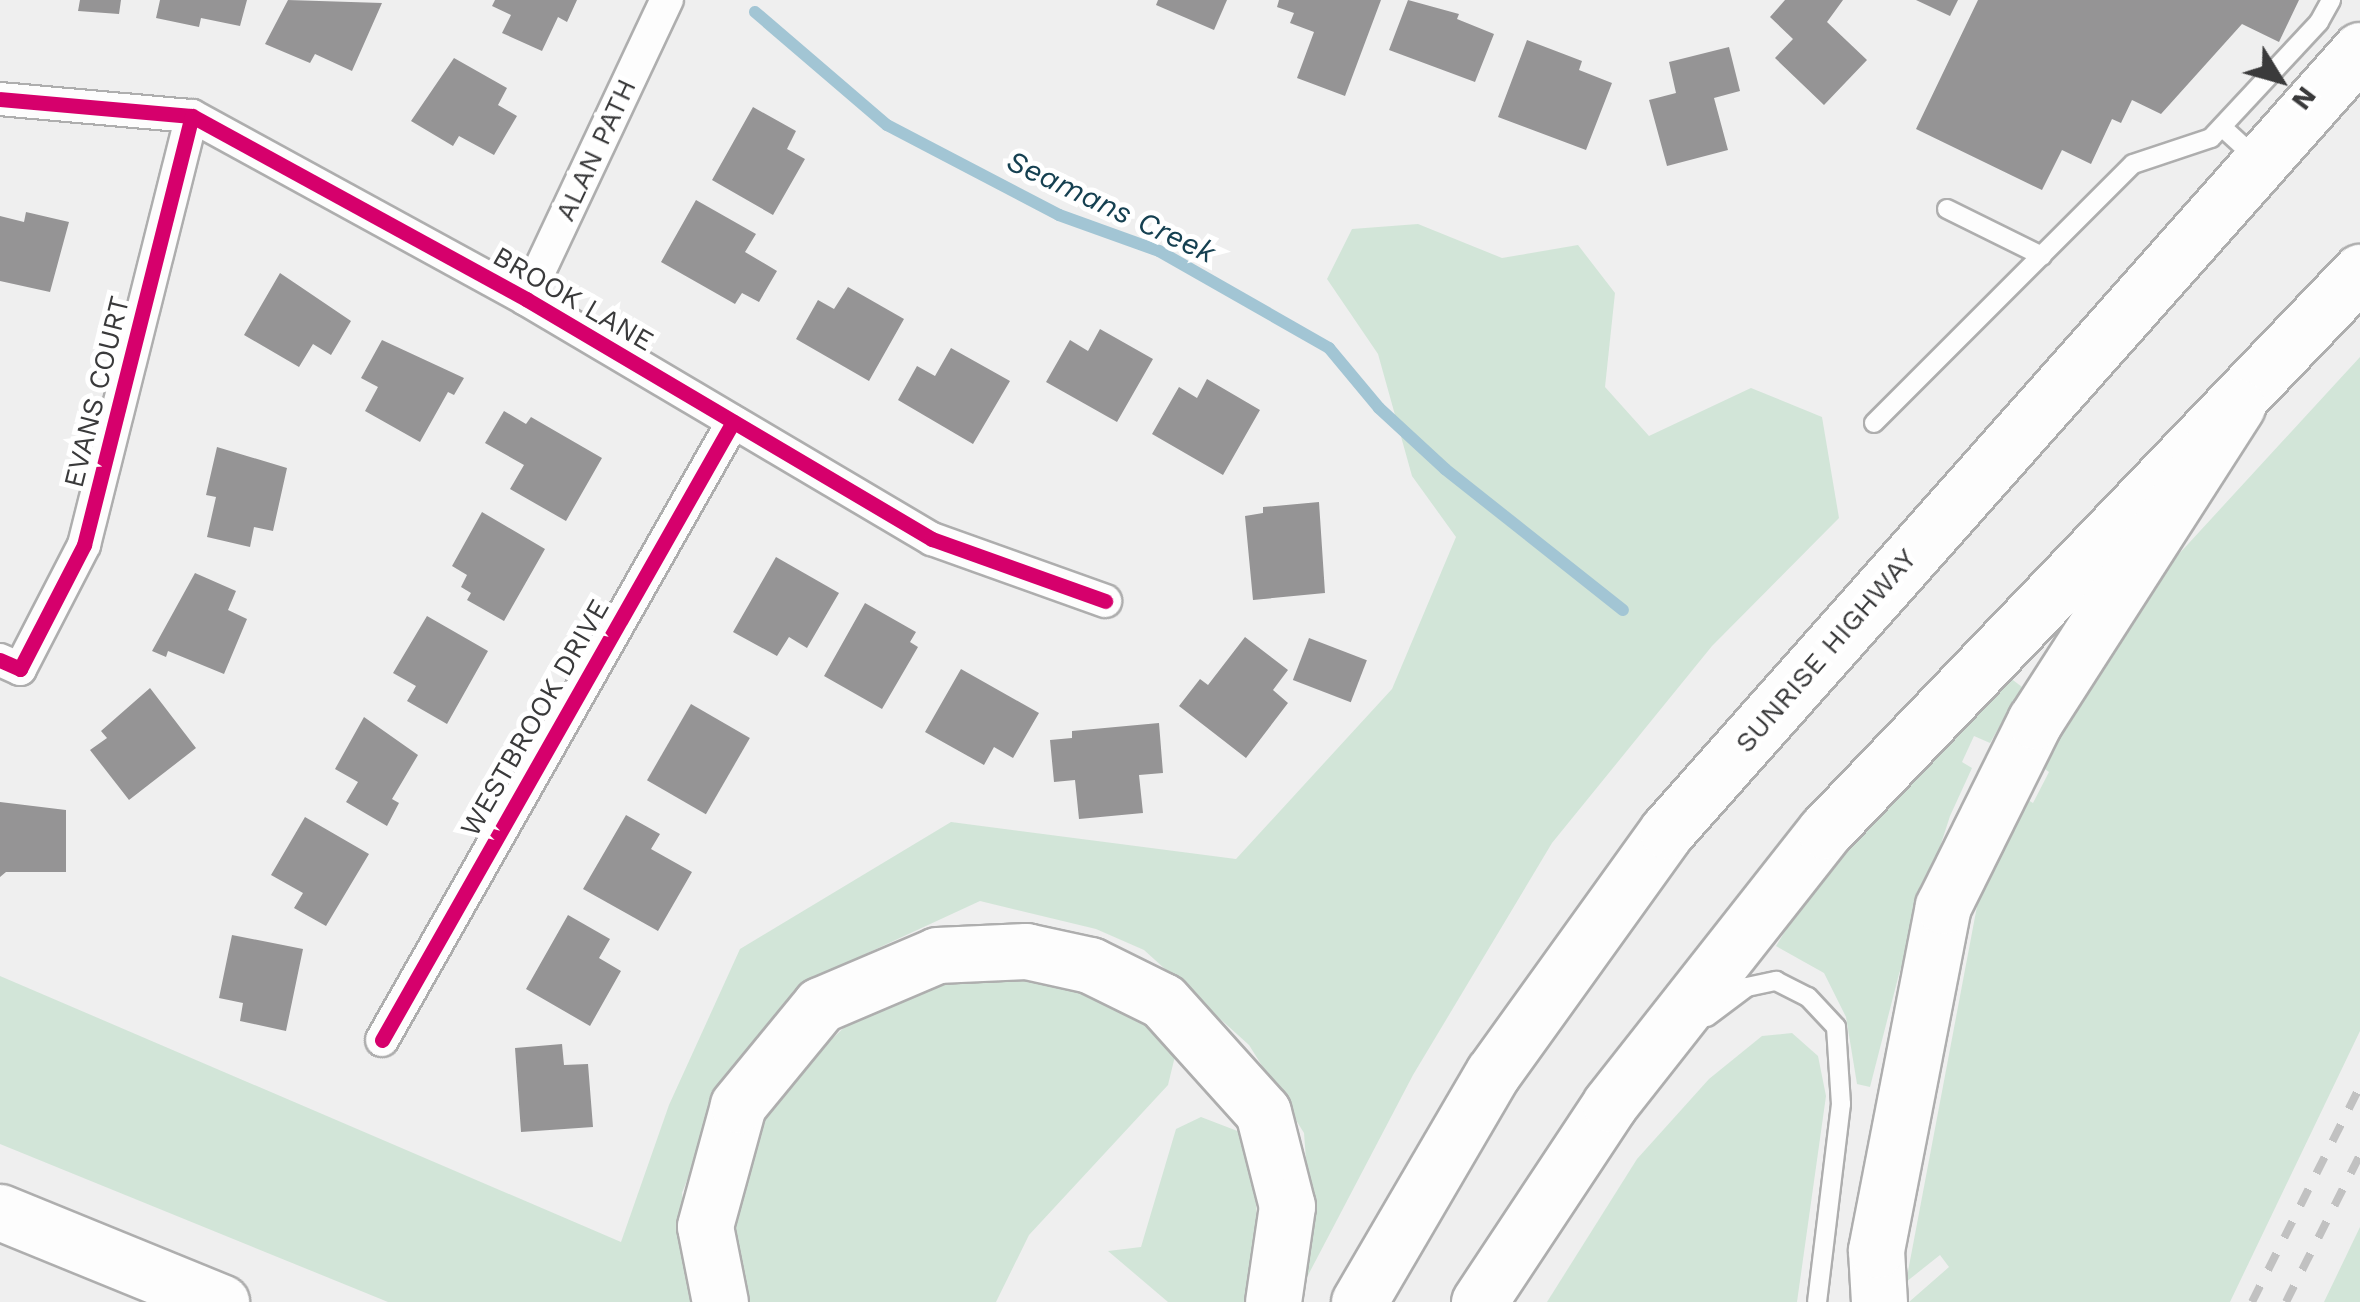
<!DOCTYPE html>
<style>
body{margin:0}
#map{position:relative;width:2360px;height:1302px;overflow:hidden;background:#efefef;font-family:"Work Sans",sans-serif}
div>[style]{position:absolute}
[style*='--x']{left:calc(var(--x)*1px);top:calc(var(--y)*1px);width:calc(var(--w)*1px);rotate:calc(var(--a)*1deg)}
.green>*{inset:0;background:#d2e5d8}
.stream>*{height:12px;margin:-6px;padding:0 6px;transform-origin:6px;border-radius:6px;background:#a2c5d4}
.building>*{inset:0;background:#959495;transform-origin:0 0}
.roads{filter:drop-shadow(2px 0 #aeaeae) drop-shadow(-2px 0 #aeaeae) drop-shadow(0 2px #aeaeae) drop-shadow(0 -2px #aeaeae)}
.service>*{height:18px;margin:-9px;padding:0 9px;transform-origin:9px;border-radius:9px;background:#fdfdfd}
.minor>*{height:32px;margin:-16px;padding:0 16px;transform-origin:16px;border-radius:16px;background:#fdfdfd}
.trunk>*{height:55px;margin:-27.5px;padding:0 27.5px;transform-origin:27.5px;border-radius:27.5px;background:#fdfdfd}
.motorway>*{height:55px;margin:-27.5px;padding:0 27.5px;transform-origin:27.5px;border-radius:27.5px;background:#fdfdfd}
.rail>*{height:8px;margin-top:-4px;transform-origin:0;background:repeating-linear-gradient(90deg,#c1c1c1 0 18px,transparent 0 36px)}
.cycleway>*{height:15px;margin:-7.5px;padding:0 7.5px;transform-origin:7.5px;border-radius:7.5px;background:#d6006c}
span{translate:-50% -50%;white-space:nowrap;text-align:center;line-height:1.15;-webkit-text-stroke:10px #fff;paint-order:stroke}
.street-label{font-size:28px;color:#3a3a3b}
.water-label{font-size:30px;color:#154051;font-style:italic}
.north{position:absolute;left:2230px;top:30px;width:100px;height:100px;-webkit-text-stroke:8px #fff;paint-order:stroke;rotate:127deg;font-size:28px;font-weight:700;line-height:40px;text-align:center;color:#3a3a3b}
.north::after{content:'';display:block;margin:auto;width:35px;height:45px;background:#3a3a3b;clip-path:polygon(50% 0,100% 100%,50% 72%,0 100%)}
</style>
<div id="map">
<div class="green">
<div style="clip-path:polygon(1418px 224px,1502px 258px,1578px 245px,1615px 293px,1605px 387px,1649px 436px,1751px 388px,1822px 417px,1839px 518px,1712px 646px,1552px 843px,1413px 1075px,1294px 1302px,1311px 1227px,1304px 1133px,1249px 1045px,1144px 950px,1096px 929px,980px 901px,809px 980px,732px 1067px,682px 1193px,694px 1302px,388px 1302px,0 1144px,0 976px,621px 1242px,669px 1105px,740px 949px,951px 822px,1236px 859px,1392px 689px,1456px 537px,1412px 476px,1378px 354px,1327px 279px,1352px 229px)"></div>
<div style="clip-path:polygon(2360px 357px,2360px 1031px,2230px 1302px,1909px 1302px,1949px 1267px,1940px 1255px,1906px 1282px,1978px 901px,2021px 796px,2033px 803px,2049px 772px,2038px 764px,2132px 605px)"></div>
<div style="clip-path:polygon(2009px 677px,2022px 687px,1990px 743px,1974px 736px,1962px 762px,1972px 768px,1950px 816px,1899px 974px,1870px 1087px,1857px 1084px,1846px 1017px,1824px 973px,1776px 946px,1834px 852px)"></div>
<div style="clip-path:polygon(976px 972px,1083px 988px,1167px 1032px,1176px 1052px,1168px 1085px,1029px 1235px,996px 1302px,746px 1302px,732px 1227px,772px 1096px,874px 999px)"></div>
<div style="clip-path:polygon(1792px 1033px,1818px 1056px,1826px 1096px,1797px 1302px,1547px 1302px,1637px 1159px,1709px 1079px,1762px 1036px)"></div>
<div style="clip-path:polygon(1201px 1117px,1240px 1132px,1256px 1198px,1260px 1302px,1168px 1302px,1108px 1251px,1141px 1247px,1176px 1129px)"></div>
<div style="clip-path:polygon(2360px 1227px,2360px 1302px,2324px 1302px)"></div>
</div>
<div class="stream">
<div style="--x:755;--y:12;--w:174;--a:40.6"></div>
<div style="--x:887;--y:125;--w:194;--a:27.6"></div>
<div style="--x:1059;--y:215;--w:106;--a:19.8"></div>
<div style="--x:1159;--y:251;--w:196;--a:29.7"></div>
<div style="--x:1329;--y:348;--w:78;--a:50.2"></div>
<div style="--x:1379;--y:408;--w:90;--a:42.7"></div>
<div style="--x:1445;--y:469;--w:227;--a:38.4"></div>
</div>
<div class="building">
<div style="clip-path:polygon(80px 0,121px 0,119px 14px,78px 11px)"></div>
<div style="clip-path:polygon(160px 0,247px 0,240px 26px,201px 18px,199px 27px,156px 18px)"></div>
<div style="clip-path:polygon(288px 0,382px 3px,352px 71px,315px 54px,310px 63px,265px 44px)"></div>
<div style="clip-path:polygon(495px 0,577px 0,567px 22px,558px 17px,542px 51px,502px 33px,511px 15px,492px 6px)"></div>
<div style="clip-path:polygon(1158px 0,1227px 0,1214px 30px,1156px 5px)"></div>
<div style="clip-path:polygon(1279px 0,1381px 0,1345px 96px,1297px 78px,1314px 32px,1290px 23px,1294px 13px,1277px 7px)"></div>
<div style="clip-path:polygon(1408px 0,1459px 14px,1457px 19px,1494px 34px,1475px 82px,1389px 50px)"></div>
<div style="clip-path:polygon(1785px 0,1843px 0,1827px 22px,1867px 60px,1824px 105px,1775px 58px,1793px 39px,1770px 17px)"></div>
<div style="clip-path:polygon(1916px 0,1958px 0,1950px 16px)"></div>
<div style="clip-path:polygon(1978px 0,2299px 0,2279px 42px,2242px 24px,2161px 114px,2132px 100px,2121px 123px,2112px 119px,2091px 164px,2062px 150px,2042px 190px,1916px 129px)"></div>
<div style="clip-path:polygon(1527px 40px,1582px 61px,1579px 70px,1612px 83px,1586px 150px,1498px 117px)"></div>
<div style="clip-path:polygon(1729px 47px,1740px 91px,1714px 98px,1728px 150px,1667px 166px,1649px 100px,1676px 93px,1669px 62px)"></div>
<div style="clip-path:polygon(454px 58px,507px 88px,498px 105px,517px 116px,494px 155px,459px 136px,453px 146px,411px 121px)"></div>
<div style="clip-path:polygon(753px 107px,796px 131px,787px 149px,805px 159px,773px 215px,712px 180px)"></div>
<div style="clip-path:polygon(696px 200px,756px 234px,745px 252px,777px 271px,759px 302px,742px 293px,735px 304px,661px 262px)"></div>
<div style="clip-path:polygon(26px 212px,69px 222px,50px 292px,0 281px,0 216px,24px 222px)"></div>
<div style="clip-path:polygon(280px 273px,351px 321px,331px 355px,313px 344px,299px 367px,244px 335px)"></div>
<div style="clip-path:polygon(848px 287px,904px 319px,869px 381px,796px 339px,818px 300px,834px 309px)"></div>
<div style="clip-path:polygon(1100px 329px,1153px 359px,1117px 422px,1046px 382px,1070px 340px,1088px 351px)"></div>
<div style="clip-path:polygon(382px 340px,464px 378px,454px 395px,448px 392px,420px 442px,365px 411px,378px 387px,361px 378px)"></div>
<div style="clip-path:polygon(951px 348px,1010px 381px,973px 444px,898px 400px,917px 366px,935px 376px)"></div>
<div style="clip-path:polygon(1207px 379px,1260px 410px,1223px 475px,1152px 434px,1179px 387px,1197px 398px)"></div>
<div style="clip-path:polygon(504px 411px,526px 424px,531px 417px,602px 458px,566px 521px,510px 489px,524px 465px,485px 443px)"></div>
<div style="clip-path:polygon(217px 447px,287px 468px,273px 531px,254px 527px,250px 547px,207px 537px,216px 497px,206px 495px)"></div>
<div style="clip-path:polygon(1319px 502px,1325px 593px,1253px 600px,1245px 516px,1263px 513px,1263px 507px)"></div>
<div style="clip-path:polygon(482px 512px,545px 549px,504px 621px,467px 600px,471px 593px,461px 587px,467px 575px,452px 566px)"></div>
<div style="clip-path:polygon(776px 557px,839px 593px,807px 648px,789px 637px,777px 656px,733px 632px)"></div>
<div style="clip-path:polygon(195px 573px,236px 591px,228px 610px,247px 619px,224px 674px,168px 651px,166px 657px,152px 651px)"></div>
<div style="clip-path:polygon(865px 603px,916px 632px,910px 642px,918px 647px,882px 709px,824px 676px)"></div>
<div style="clip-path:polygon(427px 616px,488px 651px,447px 724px,407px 701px,416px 686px,393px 673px)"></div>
<div style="clip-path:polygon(1245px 637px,1288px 670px,1273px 690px,1288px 703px,1246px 758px,1179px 706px,1200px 679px,1208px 685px)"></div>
<div style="left:1309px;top:638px;width:62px;height:45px;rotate:21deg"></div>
<div style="clip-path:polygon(961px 669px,1039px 713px,1013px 758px,994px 747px,984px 765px,925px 732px)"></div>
<div style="clip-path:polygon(150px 688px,196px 748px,129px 800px,90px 750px,107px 738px,101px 731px)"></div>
<div style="left:691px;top:704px;width:68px;height:88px;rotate:30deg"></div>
<div style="clip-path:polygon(364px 717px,418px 755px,392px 799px,399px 803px,387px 826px,346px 802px,358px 782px,335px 769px)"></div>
<div style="clip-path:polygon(1159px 723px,1163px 773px,1139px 775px,1143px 813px,1079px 819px,1075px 780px,1054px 782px,1050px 740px,1072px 738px,1072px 731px)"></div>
<div style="clip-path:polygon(0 802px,66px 810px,66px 872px,6px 872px,0 877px)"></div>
<div style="clip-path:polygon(626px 815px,660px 834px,651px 849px,692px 872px,658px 931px,583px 889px)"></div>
<div style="clip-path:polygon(305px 817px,369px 854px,326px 926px,294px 908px,303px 893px,271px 875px)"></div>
<div style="clip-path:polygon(568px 915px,610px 939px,599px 958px,621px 971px,590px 1026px,526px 989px)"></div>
<div style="clip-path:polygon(232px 935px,303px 949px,286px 1031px,240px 1021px,243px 1003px,219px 998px)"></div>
<div style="clip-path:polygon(562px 1044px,564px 1065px,588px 1064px,593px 1127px,521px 1132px,515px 1048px)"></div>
</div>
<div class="roads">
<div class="service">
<div style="--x:2222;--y:127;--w:49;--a:42.5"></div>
<div style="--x:1947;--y:209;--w:106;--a:26.3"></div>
<div style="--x:1874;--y:423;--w:366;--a:-45"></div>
<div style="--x:2133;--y:164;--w:82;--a:-18.4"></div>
<div style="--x:2211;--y:138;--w:158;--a:-47"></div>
<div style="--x:2319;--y:22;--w:25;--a:-61"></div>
<div style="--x:1707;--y:1017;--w:50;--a:-36.9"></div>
<div style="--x:1747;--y:987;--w:30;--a:-12"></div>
<div style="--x:1776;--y:981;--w:36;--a:27"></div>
<div style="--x:1808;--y:997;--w:41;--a:47"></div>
<div style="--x:1836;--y:1027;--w:77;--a:86.3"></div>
<div style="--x:1841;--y:1104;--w:199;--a:96.9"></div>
</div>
<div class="minor">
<div style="--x:0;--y:99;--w:193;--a:5.1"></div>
<div style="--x:192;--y:116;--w:381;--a:28.7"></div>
<div style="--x:526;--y:299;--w:472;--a:30.6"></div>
<div style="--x:932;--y:539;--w:184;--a:19.7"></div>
<div style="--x:526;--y:299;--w:331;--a:-64.8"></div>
<div style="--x:0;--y:660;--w:22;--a:24"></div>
<div style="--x:20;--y:669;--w:140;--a:-62.7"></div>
<div style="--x:84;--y:545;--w:442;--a:-75.9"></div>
<div style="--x:382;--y:1040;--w:711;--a:-60.41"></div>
</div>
<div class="trunk">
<div style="--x:1359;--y:1302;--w:265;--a:-59.7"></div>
<div style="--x:1493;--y:1073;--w:298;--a:-54.3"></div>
<div style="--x:1667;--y:831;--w:1044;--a:-48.42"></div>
<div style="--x:1479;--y:1302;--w:237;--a:-56.5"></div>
<div style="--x:1610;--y:1104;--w:347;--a:-51.8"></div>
<div style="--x:1825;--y:831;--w:774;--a:-46.26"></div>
</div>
<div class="motorway">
<div style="--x:0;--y:1212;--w:239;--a:22.2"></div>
<div style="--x:720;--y:1302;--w:77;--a:-101.2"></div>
<div style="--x:705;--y:1226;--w:125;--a:-74.7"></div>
<div style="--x:738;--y:1105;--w:129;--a:-50.6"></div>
<div style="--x:820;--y:1005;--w:127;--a:-23.1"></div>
<div style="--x:937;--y:955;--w:89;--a:-2.6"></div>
<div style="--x:1026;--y:951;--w:66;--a:12.3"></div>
<div style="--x:1090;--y:965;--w:81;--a:26.3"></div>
<div style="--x:1163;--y:1001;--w:149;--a:48"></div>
<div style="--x:1263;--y:1112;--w:97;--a:75.7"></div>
<div style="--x:1287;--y:1206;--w:97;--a:98.3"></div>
<div style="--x:1879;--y:1302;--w:52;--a:-93.3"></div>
<div style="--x:1876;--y:1250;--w:350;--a:-79"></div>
<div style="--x:1943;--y:906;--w:207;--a:-63.6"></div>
<div style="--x:2035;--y:721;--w:374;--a:-57.3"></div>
</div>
</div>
<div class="rail">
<div style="--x:2252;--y:1302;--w:241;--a:-63.4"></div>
<div style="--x:2286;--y:1302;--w:165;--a:-63.3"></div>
</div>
<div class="cycleway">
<div style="--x:0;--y:99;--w:193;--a:5.1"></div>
<div style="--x:192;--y:116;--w:381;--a:28.7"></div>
<div style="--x:526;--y:299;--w:472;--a:30.6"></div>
<div style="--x:932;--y:539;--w:184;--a:19.7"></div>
<div style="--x:0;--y:660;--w:22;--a:24"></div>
<div style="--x:20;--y:669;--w:140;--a:-62.7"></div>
<div style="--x:84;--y:545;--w:442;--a:-75.9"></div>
<div style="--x:382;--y:1040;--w:711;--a:-60.41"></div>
</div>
<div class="street-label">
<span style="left:596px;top:150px;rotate:-65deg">ALAN PATH</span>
<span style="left:573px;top:299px;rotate:30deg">BROOK LANE</span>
<span style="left:97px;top:392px;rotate:-76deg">EVANS COURT</span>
<span style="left:1826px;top:651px;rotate:-49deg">SUNRISE HIGHWAY</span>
<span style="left:535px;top:718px;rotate:-60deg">WESTBROOK DRIVE</span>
</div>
<div class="water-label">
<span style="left:1111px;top:207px;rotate:25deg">Seamans Creek</span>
</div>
<div class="north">N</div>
</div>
